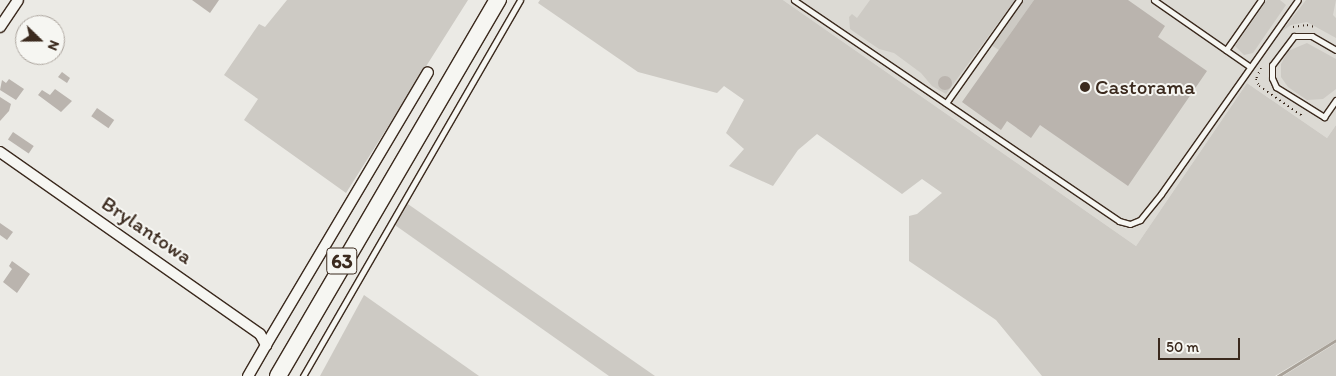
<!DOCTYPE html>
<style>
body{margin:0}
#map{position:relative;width:1336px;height:376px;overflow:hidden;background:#ebeae5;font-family:Itim,sans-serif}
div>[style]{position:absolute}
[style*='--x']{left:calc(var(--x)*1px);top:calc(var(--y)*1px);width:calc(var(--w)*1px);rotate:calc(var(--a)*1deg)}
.built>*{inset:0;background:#dcdad4}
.green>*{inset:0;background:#cdcac4}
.stream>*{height:3px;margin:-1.5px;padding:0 1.5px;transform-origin:1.5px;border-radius:1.5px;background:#a8a198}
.building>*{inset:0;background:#bab4ae;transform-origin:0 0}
.round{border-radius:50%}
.path>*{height:2px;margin-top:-1px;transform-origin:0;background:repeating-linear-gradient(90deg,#3b2a1e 0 1px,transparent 0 5px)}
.roads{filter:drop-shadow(1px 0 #3b2a1e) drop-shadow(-1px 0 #3b2a1e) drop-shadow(0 1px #3b2a1e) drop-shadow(0 -1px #3b2a1e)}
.service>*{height:5px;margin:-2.5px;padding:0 2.5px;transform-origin:2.5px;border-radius:2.5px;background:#f6f6f2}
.minor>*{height:10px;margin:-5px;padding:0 5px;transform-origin:5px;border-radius:5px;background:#f6f6f2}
.primary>*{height:16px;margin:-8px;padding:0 8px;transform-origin:8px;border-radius:8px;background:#f6f6f2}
.dots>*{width:14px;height:14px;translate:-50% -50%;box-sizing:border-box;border:2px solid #f6f6f2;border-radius:50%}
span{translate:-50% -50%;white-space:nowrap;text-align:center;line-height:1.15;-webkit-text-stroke:4px #f6f6f2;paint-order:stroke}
.shield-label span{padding:1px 4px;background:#f6f6f2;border:1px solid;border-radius:4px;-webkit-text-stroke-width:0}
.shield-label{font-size:20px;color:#3b2a1e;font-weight:700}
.poi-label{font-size:21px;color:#3b2a1e}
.left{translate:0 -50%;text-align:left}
.street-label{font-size:21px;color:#3b2a1e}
.north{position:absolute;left:15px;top:15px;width:50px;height:50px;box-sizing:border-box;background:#f6f6f2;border:1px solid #aba49d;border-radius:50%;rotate:112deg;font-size:14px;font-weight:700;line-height:20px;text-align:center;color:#3b2a1e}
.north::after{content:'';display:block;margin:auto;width:18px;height:22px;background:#3b2a1e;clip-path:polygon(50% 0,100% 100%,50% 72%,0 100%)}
.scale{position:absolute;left:1158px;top:338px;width:82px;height:22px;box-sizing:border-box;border:2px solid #3b2a1e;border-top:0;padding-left:6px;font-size:15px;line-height:18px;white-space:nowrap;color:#3b2a1e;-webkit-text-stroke:4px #f6f6f2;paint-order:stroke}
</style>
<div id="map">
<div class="built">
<div style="clip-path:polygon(783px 0,1336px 0,1336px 125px,1327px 138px,1247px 83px,1136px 246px)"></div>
</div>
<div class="green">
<div style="clip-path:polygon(287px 0,468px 0,346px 193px,244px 120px,258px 99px,224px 75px,259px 24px,265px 27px)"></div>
<div style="clip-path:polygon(540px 0,783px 0,1136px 246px,1247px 83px,1327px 138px,1336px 125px,1336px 339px,1275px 376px,1042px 376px,996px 320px,909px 261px,909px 216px,917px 214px,942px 193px,922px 179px,902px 194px,817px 134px,798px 150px,773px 186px,729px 166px,744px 149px,726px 133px,744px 100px,724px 86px,717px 93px,638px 72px,538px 3px)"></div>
<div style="clip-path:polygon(870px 0,1015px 0,946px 94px,932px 86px,921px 73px,894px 53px,879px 49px,850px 29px,849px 17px,852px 14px,857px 18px)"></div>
<div style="clip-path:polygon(1023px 0,1034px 0,999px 50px,991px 45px)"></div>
<div style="clip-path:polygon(1267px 0,1280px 0,1286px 5px,1253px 53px,1244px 55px,1235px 46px)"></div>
<div style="clip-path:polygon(1306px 0,1336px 0,1333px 15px,1336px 18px,1336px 38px,1307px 22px,1291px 25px,1282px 31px)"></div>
<div style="clip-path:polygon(1307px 43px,1336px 59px,1336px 89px,1323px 99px,1307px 100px,1288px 87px,1281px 77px,1281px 64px,1288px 51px)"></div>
<div style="clip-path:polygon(405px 202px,655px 376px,609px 376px,392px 223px)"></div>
<div style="clip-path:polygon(364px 295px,479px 376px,320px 376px)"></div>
<div style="clip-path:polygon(1336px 343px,1336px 376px,1283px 376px)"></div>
</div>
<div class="stream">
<div style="--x:1278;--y:376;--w:68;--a:-31.8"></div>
</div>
<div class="building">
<div style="clip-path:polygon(192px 0,219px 0,210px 13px)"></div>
<div style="clip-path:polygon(1034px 0,1128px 0,1165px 26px,1158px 37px,1207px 71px,1128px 186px,1040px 125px,1031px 138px,1007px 121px,1001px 130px,962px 102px)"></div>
<div style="clip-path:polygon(25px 51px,25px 55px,43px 55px,37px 63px,23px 54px)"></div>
<div style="clip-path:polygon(62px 72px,70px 78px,67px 83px,58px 77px)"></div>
<div class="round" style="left:938px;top:76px;width:14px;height:14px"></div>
<div style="clip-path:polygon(9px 79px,24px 89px,16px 100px,0 90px,2px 80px,6px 83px)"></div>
<div style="clip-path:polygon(55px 89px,72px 101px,61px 112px,38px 95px,42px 90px,50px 95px)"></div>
<div style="clip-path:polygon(0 97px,11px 104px,9px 111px,0 121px)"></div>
<div style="left:97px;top:108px;width:21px;height:10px;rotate:35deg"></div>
<div style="left:13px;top:132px;width:25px;height:9px;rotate:34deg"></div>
<div style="clip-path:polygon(0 223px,13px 232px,7px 240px,0 235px)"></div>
<div style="clip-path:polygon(12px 261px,30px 274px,17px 293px,3px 282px,12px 269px,9px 266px)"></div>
</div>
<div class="path">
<div style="--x:1293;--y:27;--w:14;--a:-8"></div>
<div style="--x:1307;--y:25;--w:8;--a:14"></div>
<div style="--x:1261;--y:68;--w:12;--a:114"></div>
<div style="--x:1256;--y:79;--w:8;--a:67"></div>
<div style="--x:1259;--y:86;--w:51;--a:34.6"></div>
<div style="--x:1301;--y:115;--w:4;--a:-56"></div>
</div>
<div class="roads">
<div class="service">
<div style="--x:794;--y:0;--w:393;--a:34.2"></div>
<div style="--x:1119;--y:221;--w:11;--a:15"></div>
<div style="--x:1130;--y:224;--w:11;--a:-22"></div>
<div style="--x:1140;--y:220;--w:33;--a:-51"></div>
<div style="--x:1161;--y:194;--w:237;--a:-54.8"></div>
<div style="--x:1154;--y:0;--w:116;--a:34.8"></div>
<div style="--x:1226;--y:50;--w:61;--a:-55"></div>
<div style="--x:1336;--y:50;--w:28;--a:-150"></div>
<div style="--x:1312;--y:36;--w:18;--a:180"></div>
<div style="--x:1294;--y:36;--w:36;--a:127"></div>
<div style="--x:1272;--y:65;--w:13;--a:90"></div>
<div style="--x:1272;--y:78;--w:10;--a:66"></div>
<div style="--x:1276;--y:87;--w:57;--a:32"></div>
<div style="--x:1324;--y:117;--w:21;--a:-55"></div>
<div style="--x:946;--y:103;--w:126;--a:-54.7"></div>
<div style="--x:303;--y:376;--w:434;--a:-60"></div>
</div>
<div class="minor">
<div style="--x:0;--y:27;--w:32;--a:-56"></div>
<div style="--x:0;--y:152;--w:317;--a:35"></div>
<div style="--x:260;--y:334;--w:13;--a:61"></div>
<div style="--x:266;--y:345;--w:36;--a:120"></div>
<div style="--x:266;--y:345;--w:317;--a:-59.3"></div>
</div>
<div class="primary">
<div style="--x:278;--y:376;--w:436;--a:-59.7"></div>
</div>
</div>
<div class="dots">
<div style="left:1085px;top:87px;background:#3b2a1e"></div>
</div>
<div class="shield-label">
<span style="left:342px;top:261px">63</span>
</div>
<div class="poi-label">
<span class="left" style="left:1095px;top:87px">Castorama</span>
</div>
<div class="street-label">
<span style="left:147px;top:230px;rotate:34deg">Brylantowa</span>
</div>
<div class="north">N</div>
<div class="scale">50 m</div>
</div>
